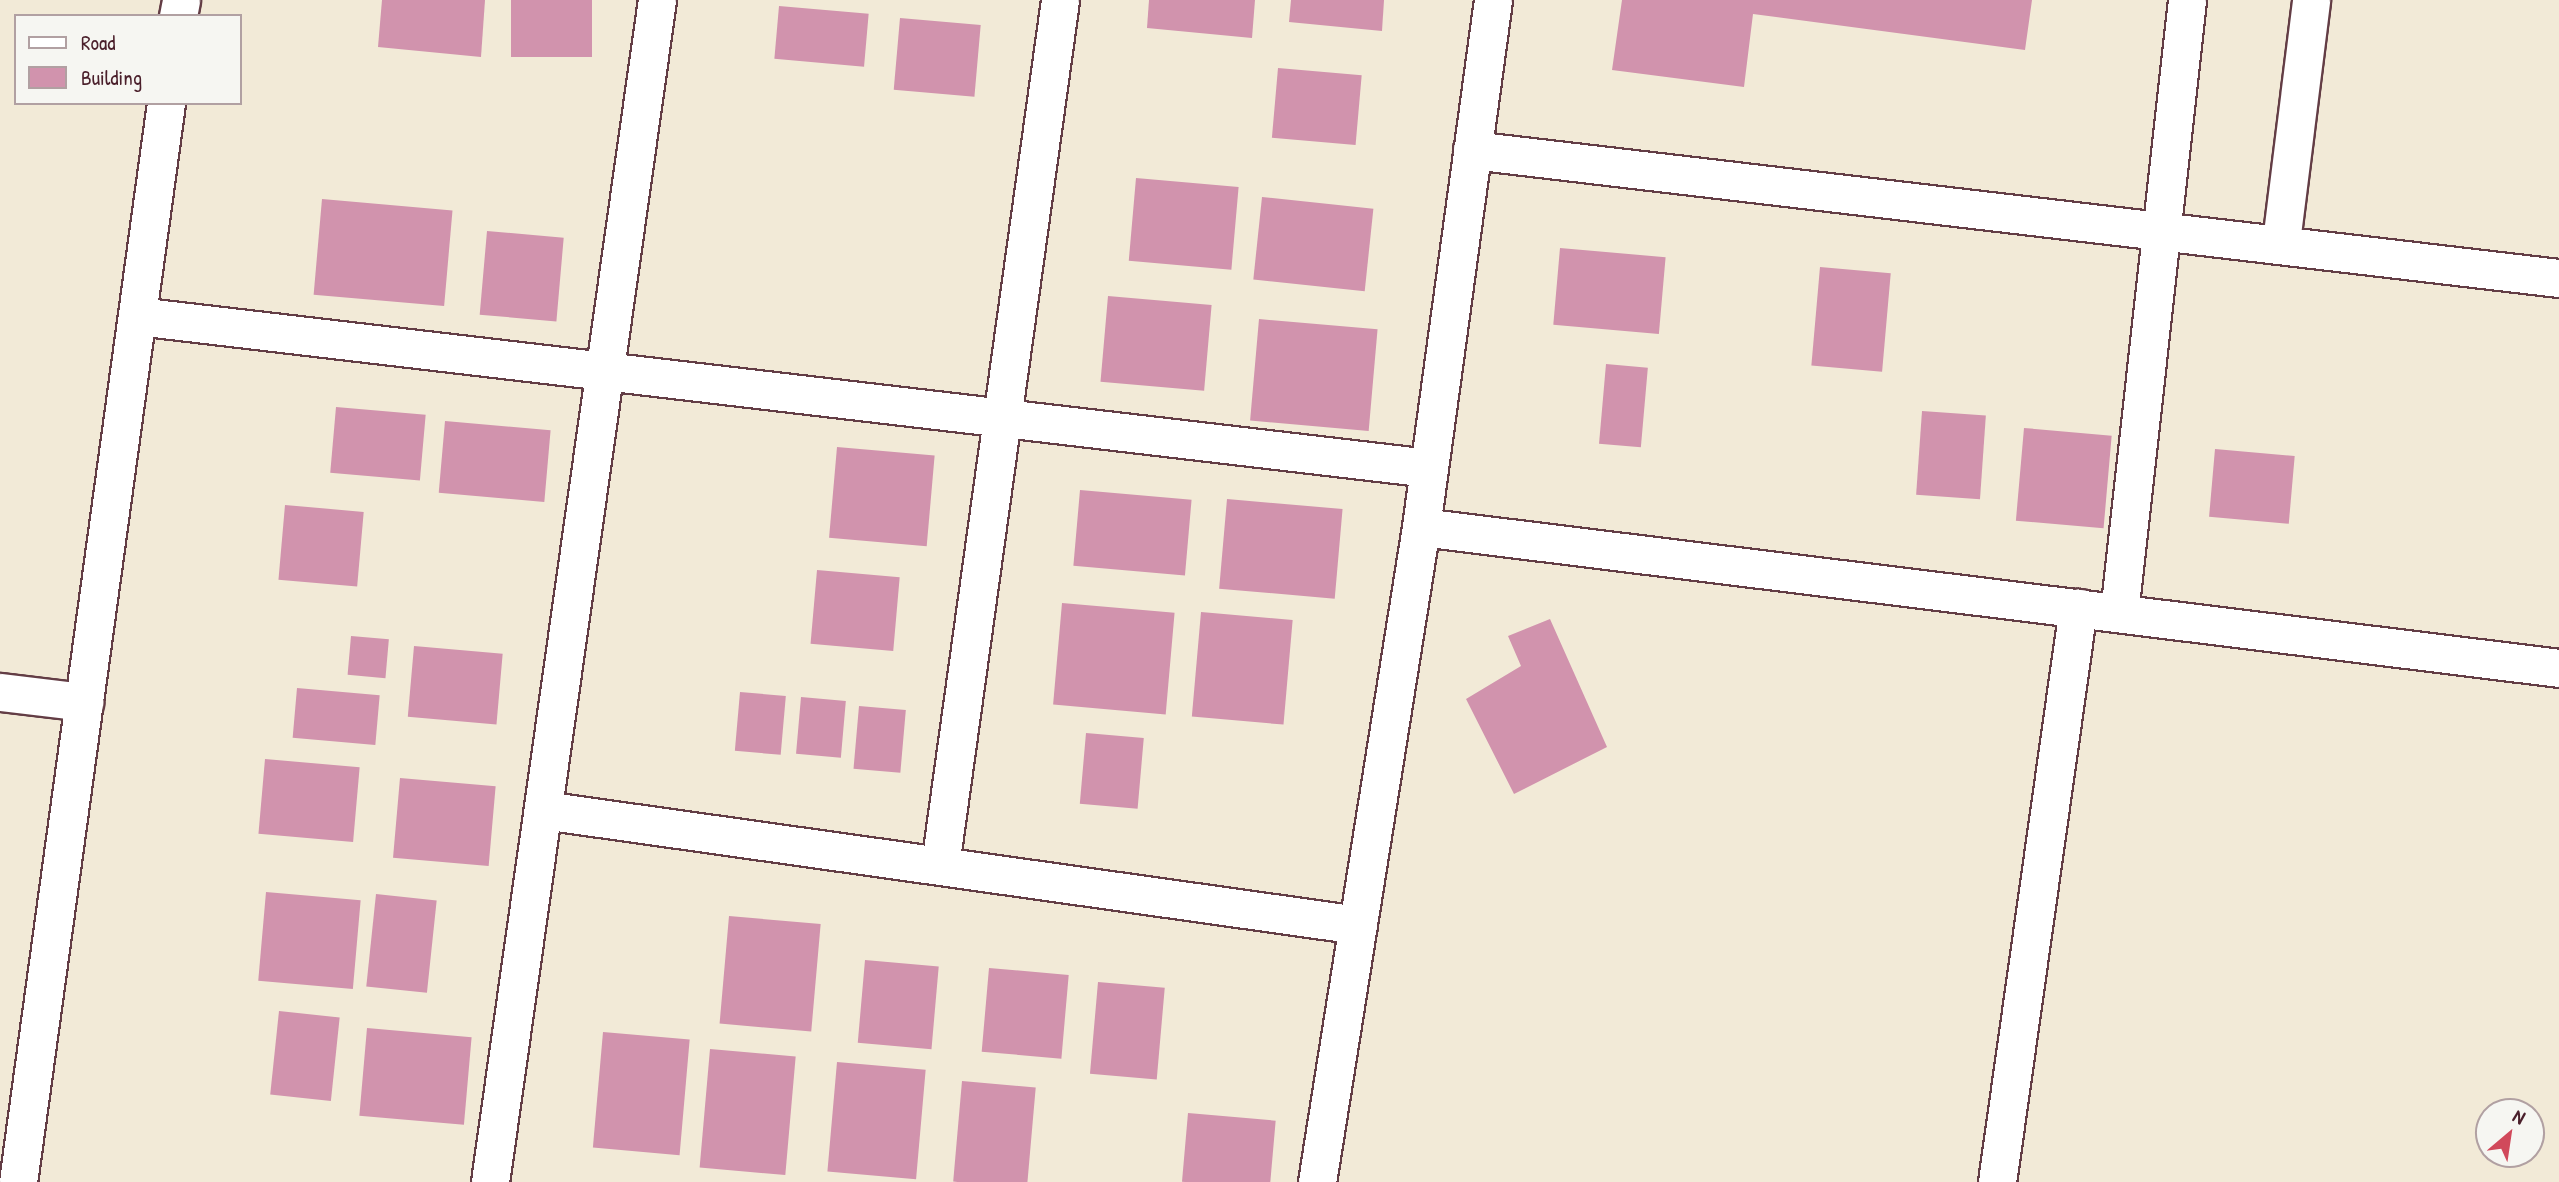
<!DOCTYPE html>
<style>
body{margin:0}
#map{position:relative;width:2559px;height:1182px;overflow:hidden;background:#f2ead7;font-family:"Patrick Hand",sans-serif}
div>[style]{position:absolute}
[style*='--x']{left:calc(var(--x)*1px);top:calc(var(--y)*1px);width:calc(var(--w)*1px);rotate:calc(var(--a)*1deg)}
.building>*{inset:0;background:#d193ad;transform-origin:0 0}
.roads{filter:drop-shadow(2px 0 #633d45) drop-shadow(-2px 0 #633d45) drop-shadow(0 2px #633d45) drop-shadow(0 -2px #633d45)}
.minor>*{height:37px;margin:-18.5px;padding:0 18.5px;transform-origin:18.5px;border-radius:18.5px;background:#fff}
span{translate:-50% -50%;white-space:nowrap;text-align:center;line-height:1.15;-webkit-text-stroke:5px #f6f6f2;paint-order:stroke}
.legend{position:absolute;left:14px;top:14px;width:228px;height:91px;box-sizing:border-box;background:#f6f6f2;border:2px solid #b1a0a2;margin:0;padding:9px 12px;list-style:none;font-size:21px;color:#4a1f2b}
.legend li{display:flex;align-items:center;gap:14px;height:35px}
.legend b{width:35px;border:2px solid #b1a0a2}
.north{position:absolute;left:2475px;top:1098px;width:70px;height:70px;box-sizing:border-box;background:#f6f6f2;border:2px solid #b1a0a2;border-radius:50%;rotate:29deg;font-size:19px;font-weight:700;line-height:28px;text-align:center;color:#4a1f2b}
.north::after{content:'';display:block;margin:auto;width:24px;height:32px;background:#d1495b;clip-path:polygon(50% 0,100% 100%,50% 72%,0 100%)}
</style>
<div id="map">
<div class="building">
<div style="clip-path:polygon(382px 0,485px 0,481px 57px,378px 47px)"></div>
<div style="left:511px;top:0;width:81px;height:57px"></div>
<div style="clip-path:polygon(1149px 0,1255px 0,1252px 38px,1147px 28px)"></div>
<div style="clip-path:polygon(1291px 0,1384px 0,1382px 31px,1289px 22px)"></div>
<div style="clip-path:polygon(1622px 0,2032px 0,2025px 50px,1753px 14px,1744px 87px,1612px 70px)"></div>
<div style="left:779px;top:6px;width:90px;height:53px;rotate:5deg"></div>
<div style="left:900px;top:18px;width:81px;height:72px;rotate:5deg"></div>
<div style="left:1278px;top:68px;width:84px;height:70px;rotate:5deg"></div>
<div style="left:1136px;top:178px;width:103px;height:83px;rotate:5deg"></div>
<div style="left:1262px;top:197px;width:112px;height:83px;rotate:6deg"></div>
<div style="left:322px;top:199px;width:131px;height:96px;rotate:5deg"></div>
<div style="left:487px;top:231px;width:77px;height:84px;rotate:5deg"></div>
<div style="left:1560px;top:248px;width:106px;height:77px;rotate:5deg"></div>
<div style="left:1820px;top:267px;width:71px;height:99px;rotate:5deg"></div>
<div style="left:1108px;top:296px;width:104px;height:86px;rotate:5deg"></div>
<div style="left:1259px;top:319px;width:119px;height:102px;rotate:5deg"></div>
<div style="left:1606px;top:364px;width:42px;height:80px;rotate:5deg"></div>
<div style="left:336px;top:407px;width:90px;height:66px;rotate:5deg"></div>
<div style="left:1922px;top:411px;width:64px;height:84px;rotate:4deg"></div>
<div style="left:445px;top:421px;width:106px;height:72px;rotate:5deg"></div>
<div style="left:2024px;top:428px;width:88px;height:93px;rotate:5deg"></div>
<div style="left:837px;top:447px;width:98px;height:91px;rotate:5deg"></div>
<div style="left:2215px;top:449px;width:80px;height:68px;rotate:5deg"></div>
<div style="left:1080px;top:490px;width:112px;height:76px;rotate:5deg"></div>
<div style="left:1227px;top:499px;width:116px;height:90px;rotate:5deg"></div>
<div style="left:285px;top:505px;width:79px;height:75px;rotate:5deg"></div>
<div style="left:817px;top:570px;width:83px;height:74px;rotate:5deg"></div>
<div style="left:1062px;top:603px;width:113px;height:102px;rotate:5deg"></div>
<div style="left:1201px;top:612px;width:92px;height:105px;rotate:5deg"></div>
<div style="clip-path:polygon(1550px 619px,1607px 747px,1514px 794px,1466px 699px,1521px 666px,1508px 636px)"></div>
<div style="left:351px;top:636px;width:38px;height:39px;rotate:5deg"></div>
<div style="left:414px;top:646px;width:89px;height:71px;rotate:5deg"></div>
<div style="left:297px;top:688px;width:83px;height:50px;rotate:5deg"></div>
<div style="left:740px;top:692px;width:46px;height:59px;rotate:5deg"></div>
<div style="left:801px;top:697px;width:45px;height:57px;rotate:5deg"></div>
<div style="left:859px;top:706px;width:47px;height:63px;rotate:5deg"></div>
<div style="left:1086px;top:733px;width:58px;height:71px;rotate:5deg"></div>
<div style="left:265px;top:759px;width:95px;height:75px;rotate:5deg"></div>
<div style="left:400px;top:778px;width:96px;height:80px;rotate:5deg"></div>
<div style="left:266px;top:892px;width:95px;height:89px;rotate:5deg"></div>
<div style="left:376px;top:894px;width:61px;height:93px;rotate:6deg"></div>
<div style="left:729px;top:916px;width:92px;height:108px;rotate:5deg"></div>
<div style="left:865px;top:960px;width:74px;height:83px;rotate:5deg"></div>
<div style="left:989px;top:968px;width:80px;height:84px;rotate:5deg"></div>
<div style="left:1098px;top:982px;width:67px;height:92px;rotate:5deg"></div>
<div style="left:279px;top:1011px;width:61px;height:84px;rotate:6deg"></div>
<div style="left:367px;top:1028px;width:105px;height:88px;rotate:5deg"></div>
<div style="left:603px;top:1032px;width:87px;height:116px;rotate:5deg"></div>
<div style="left:710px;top:1049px;width:86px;height:119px;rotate:5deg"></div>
<div style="left:837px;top:1062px;width:89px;height:110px;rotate:5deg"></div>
<div style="left:962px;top:1081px;width:74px;height:101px;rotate:5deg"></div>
<div style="left:1188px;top:1113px;width:88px;height:69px;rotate:5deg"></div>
</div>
<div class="roads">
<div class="minor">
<div style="--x:178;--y:16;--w:16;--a:-79"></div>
<div style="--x:1472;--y:150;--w:1095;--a:6.72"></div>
<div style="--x:2281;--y:242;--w:244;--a:-82.9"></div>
<div style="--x:137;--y:316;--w:1301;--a:6.71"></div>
<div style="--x:1421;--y:527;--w:1147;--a:7.06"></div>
<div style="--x:2119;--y:613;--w:617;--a:-83.67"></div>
<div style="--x:0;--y:692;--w:85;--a:6.8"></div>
<div style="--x:543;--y:810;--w:823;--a:8.03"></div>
<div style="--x:940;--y:865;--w:873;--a:-82.1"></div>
<div style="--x:18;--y:1182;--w:1089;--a:-82.19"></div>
<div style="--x:490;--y:1182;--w:1194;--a:-81.96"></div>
<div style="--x:1317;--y:1182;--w:663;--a:-80.98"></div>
<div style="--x:1421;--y:527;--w:532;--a:-82.22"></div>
<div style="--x:1997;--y:1182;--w:580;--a:-81.97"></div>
</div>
</div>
<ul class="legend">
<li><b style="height:9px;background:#fff"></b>Road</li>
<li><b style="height:19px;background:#d193ad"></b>Building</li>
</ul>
<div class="north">N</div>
</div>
